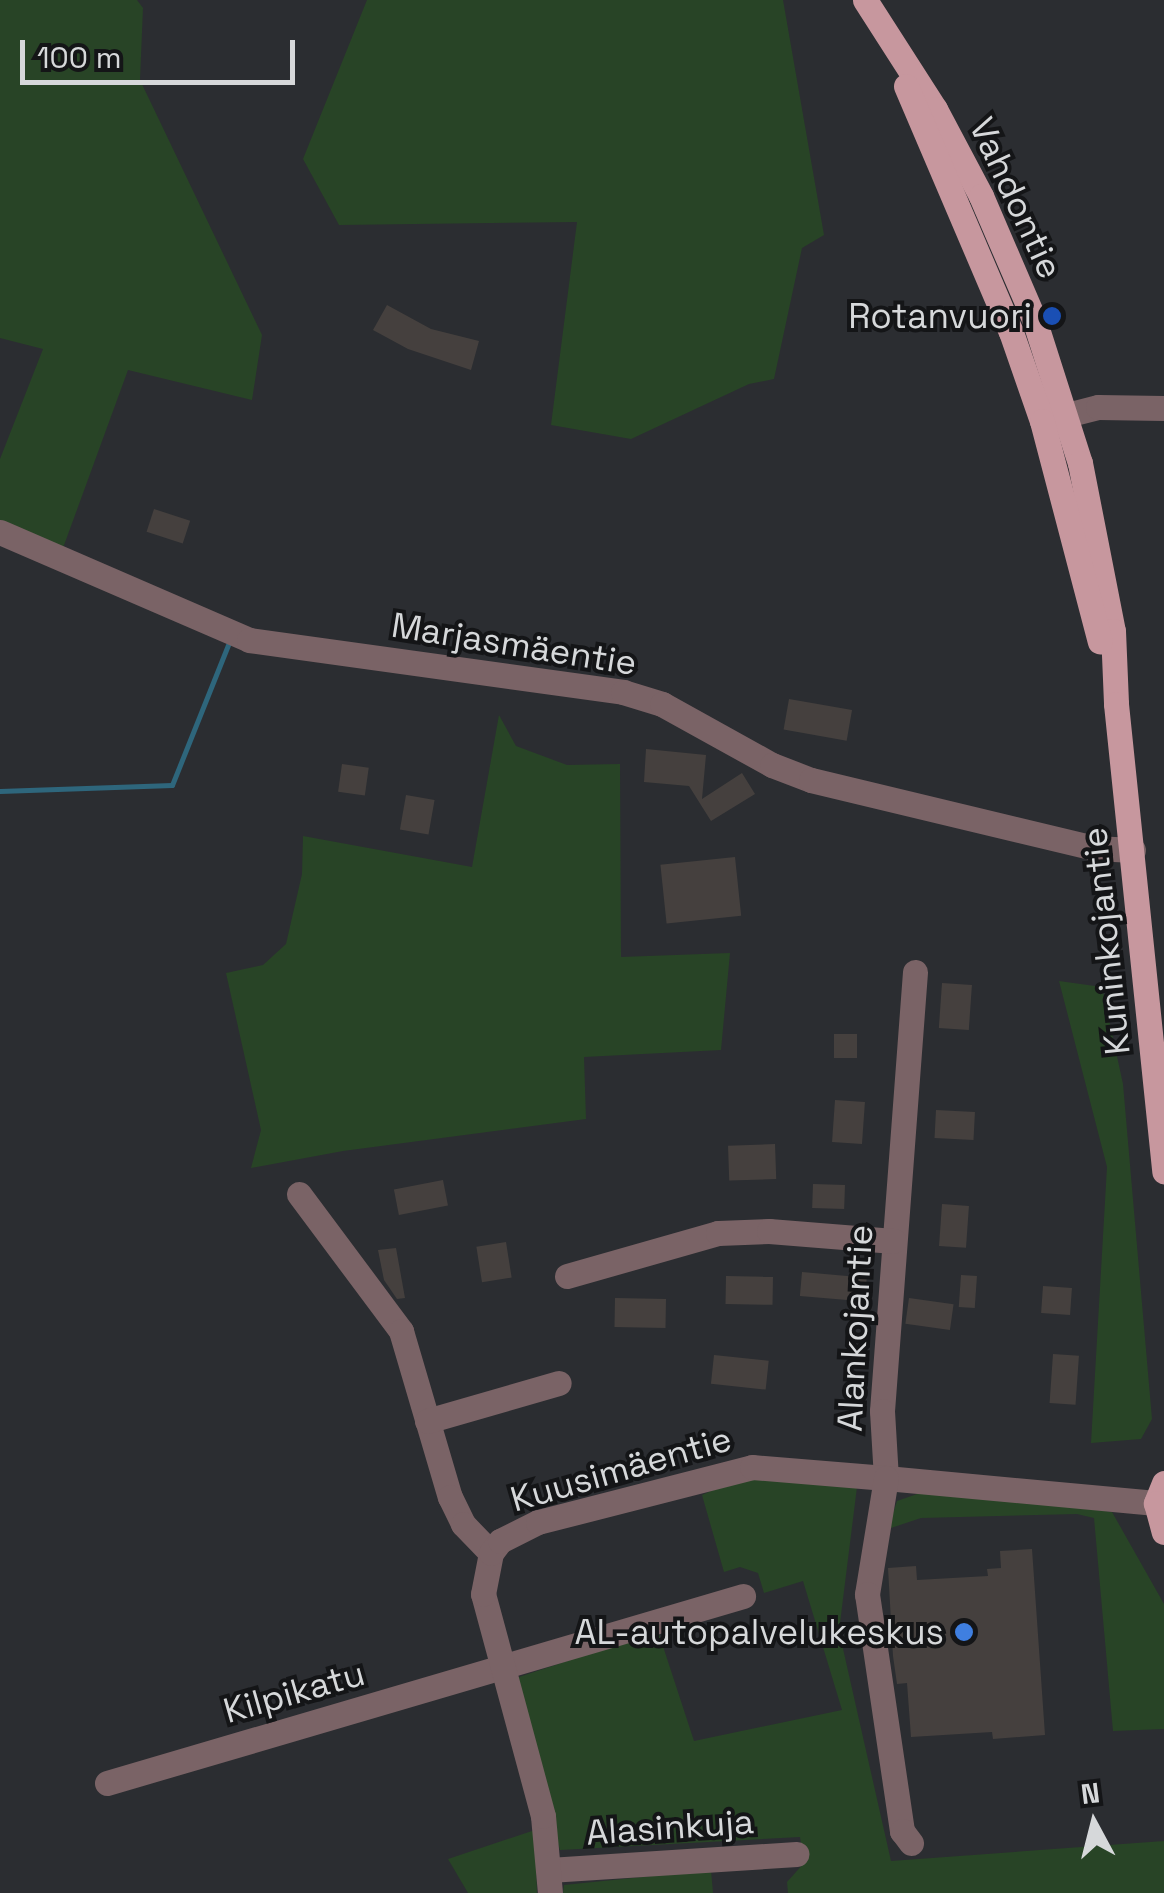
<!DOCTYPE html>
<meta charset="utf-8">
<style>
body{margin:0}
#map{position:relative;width:1164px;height:1893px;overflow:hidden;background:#2b2d31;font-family:"Space Grotesk",sans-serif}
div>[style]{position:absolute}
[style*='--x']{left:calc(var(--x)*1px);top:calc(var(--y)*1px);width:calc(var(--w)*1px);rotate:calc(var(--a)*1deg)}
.green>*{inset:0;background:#284426}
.stream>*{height:5px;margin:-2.5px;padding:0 2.5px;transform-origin:2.5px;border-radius:2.5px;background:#2e667c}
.building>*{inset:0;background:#45403e;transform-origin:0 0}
.minor>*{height:25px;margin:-12.5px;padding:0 12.5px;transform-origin:12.5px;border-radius:12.5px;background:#7a6366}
.major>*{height:25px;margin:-12.5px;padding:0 12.5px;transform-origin:12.5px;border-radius:12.5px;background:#c7979e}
.dots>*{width:28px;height:28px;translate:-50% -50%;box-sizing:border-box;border:5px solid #141517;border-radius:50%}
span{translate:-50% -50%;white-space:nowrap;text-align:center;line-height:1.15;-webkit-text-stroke:8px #141517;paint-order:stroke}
.street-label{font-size:35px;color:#d6d8da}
.poi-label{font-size:35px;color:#d6d8da}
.right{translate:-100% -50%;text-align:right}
.north{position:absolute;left:1044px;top:1773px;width:100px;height:100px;-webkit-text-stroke:8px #141517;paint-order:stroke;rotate:353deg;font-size:28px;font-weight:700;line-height:40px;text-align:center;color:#d6d8da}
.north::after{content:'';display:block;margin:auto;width:35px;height:45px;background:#d6d8da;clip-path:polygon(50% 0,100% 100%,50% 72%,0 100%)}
.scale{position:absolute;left:20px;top:40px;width:275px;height:45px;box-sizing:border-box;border:5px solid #d6d8da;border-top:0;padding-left:12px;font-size:30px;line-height:35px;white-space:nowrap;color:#d6d8da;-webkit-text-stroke:8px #141517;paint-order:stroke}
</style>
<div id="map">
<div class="green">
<div style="clip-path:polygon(0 0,137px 0,143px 8px,140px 80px,262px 335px,252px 400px,128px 370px,63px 548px,0 520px,0 459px,43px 349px,0 338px)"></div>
<div style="clip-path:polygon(367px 0,783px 0,824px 235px,802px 248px,774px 379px,749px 384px,631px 439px,551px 425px,577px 222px,339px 225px,303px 159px)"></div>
<div style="clip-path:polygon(499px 715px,516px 746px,567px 765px,620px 764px,621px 957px,730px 953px,721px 1050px,584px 1057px,586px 1119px,343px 1151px,251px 1168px,261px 1130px,226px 973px,263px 965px,286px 944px,302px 874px,303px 836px,472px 867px)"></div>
<div style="clip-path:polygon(1059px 981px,1102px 987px,1123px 1084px,1152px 1419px,1141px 1439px,1091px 1443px,1107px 1167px)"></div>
<div style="clip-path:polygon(752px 1473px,857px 1487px,839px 1631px,891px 1861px,1164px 1841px,1164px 1893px,788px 1893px,787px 1882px,804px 1863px,800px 1837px,560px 1850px,513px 1679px,658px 1631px,694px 1741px,842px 1710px,803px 1581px,764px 1593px,758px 1573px,740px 1567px,724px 1572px,702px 1495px)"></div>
<div style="clip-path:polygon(920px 1493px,1013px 1498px,1112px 1512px,1164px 1604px,1164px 1729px,1113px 1731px,1094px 1518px,1077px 1514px,921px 1518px,888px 1529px,897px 1501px)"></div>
<div style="clip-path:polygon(535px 1830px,537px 1893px,468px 1893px,448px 1859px)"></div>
<div style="clip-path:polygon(711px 1870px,713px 1893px,563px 1893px,564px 1885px)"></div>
</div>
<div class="stream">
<div style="--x:0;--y:791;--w:172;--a:-2"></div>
<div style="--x:172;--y:785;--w:151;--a:-68.2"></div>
</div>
<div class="building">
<div style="clip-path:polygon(387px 305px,431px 329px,479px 341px,471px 370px,408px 349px,373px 330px)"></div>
<div style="left:154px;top:509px;width:38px;height:24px;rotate:18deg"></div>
<div style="left:789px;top:699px;width:64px;height:31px;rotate:10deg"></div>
<div style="clip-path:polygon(646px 749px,706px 755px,702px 799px,742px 773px,755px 794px,711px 821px,689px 786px,644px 782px)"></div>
<div style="left:342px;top:764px;width:27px;height:28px;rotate:8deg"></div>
<div style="left:406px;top:795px;width:29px;height:35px;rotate:10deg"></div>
<div style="left:735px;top:857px;width:59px;height:75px;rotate:84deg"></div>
<div style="left:942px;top:983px;width:30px;height:45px;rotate:4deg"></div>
<div style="left:834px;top:1034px;width:23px;height:24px"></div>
<div style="left:835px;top:1100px;width:30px;height:42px;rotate:4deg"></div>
<div style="left:936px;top:1110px;width:39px;height:28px;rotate:3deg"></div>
<div style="left:775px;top:1144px;width:35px;height:47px;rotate:88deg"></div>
<div style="left:443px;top:1180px;width:26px;height:50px;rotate:79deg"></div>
<div style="left:813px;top:1184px;width:32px;height:24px;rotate:2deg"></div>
<div style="left:942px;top:1204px;width:27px;height:42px;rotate:4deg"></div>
<div style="left:506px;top:1242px;width:36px;height:30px;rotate:81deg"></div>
<div style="clip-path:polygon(396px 1248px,405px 1298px,397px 1299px,384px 1280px,378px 1250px)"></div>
<div style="left:802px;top:1272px;width:65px;height:24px;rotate:5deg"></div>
<div style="left:961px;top:1275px;width:16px;height:32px;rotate:4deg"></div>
<div style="left:726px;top:1276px;width:47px;height:28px;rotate:1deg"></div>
<div style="left:1043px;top:1286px;width:29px;height:27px;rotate:4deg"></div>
<div style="left:615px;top:1298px;width:51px;height:29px;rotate:1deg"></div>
<div style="left:909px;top:1298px;width:45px;height:26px;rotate:8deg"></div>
<div style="left:1053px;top:1354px;width:26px;height:49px;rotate:4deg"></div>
<div style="left:714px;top:1355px;width:55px;height:29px;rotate:6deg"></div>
<div style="clip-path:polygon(1032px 1549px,1045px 1735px,993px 1739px,992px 1732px,911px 1737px,907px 1683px,897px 1684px,893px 1656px,888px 1568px,916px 1566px,917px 1580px,988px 1576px,987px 1569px,1001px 1568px,1000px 1551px)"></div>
</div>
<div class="minor">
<div style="--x:1047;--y:420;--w:53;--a:-14.3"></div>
<div style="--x:1098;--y:407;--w:66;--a:0.9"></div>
<div style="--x:0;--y:532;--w:271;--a:23.4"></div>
<div style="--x:249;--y:640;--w:378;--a:7.9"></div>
<div style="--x:623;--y:692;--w:41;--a:17.1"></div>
<div style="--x:662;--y:704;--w:126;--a:29"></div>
<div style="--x:772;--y:765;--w:42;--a:21"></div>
<div style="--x:811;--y:780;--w:292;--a:13.5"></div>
<div style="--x:1095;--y:848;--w:38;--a:3"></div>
<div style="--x:915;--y:972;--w:440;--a:94.3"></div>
<div style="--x:882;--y:1411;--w:67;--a:86.6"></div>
<div style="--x:886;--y:1478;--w:271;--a:5.3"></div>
<div style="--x:299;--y:1194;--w:171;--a:53.3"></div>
<div style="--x:401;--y:1331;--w:173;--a:73.6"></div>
<div style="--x:450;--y:1497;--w:30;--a:64"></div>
<div style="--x:463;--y:1524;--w:40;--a:46"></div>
<div style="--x:567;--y:1276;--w:157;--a:-15.9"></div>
<div style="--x:718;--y:1233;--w:51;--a:-2.2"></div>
<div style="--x:769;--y:1231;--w:125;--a:4.6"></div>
<div style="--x:427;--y:1421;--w:137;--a:-16.1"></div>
<div style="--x:107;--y:1783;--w:663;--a:-16.38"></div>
<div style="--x:549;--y:1870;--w:248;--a:-3.7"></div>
<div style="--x:550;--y:1893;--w:77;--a:-95.2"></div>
<div style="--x:543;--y:1816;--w:230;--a:-105.1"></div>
<div style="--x:483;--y:1594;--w:42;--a:-79"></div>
<div style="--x:491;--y:1553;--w:15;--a:-53"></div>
<div style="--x:500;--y:1541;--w:42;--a:-26.6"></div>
<div style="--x:538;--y:1522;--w:221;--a:-14.4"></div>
<div style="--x:752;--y:1467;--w:134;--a:4.7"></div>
<div style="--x:886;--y:1478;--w:118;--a:99.3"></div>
<div style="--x:867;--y:1594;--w:240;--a:81.6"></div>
<div style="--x:902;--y:1831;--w:15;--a:53"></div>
</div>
<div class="major">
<div style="--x:865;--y:0;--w:130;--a:57.3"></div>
<div style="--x:935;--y:109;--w:98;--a:62.1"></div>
<div style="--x:981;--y:196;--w:134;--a:66.7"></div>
<div style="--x:1034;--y:319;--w:151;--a:72.3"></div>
<div style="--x:1080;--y:463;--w:171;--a:78.9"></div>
<div style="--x:1113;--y:631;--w:73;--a:87.6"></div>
<div style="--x:1116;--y:704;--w:470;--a:84.1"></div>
<div style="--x:906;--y:86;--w:267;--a:66.9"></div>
<div style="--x:1011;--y:332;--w:94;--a:70.8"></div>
<div style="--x:1042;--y:421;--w:228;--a:75.3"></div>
<div style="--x:1164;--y:1483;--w:22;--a:112"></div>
<div style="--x:1156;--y:1503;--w:30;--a:75"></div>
</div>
<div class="dots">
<div style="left:1052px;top:316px;background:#1a4fb4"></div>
<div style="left:964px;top:1632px;background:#3f7fe0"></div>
</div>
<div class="street-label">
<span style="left:1016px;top:198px;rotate:65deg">Vahdontie</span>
<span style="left:514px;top:644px;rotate:9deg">Marjasmäentie</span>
<span style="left:1106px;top:941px;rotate:-96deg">Kuninkojantie</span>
<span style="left:855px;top:1328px;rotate:-87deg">Alankojantie</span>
<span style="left:621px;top:1469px;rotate:-16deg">Kuusimäentie</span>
<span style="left:294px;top:1692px;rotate:-16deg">Kilpikatu</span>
<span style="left:670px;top:1827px;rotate:-4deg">Alasinkuja</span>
</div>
<div class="poi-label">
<span class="right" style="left:1032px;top:316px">Rotanvuori</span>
<span class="right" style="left:944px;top:1632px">AL-autopalvelukeskus</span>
</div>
<div class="north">N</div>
<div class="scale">100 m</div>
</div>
